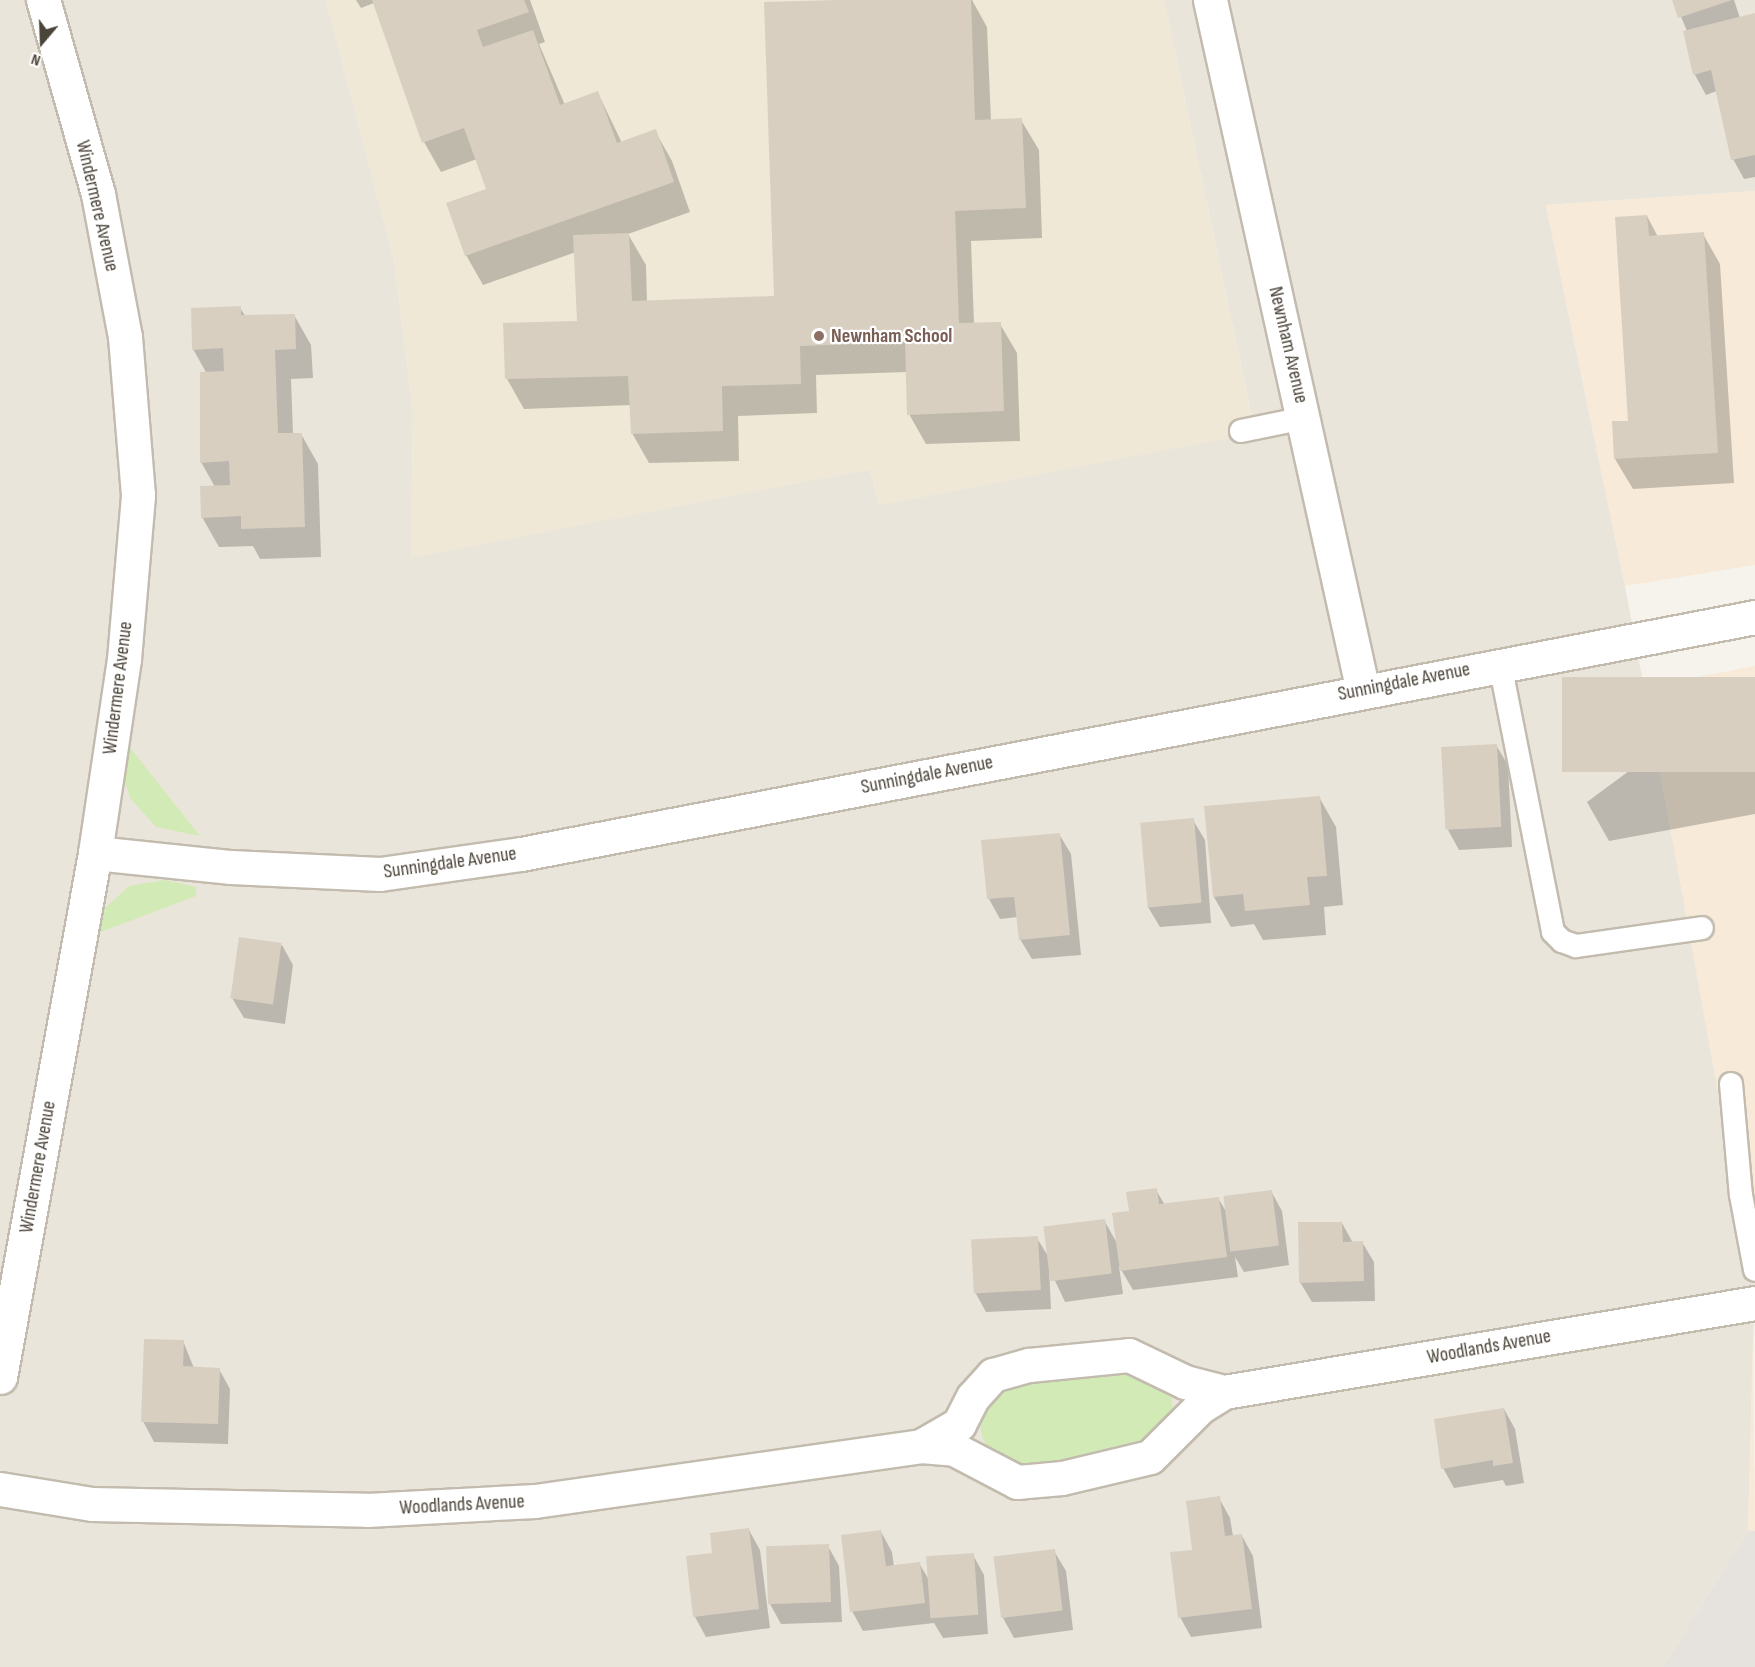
<!DOCTYPE html>
<style>
body{margin:0}
#map{position:relative;width:1755px;height:1667px;overflow:hidden;background:#f6f3ec;font-family:"Sofia Sans Condensed",sans-serif}
div>[style]{position:absolute}
[style*='--x']{left:calc(var(--x)*1px);top:calc(var(--y)*1px);width:calc(var(--w)*1px);rotate:calc(var(--a)*1deg)}
.residential>*{inset:0;background:#eae5da}
.commercial>*{inset:0;background:#f7ead8}
.industrial>*{inset:0;background:#e6e2dd}
.education>*{inset:0;background:#efe8d6}
.green>*{inset:0;background:#d2eab5}
.shadow>*{inset:0;background:#0003}
.building>*{inset:0;background:#d8cfc1;transform-origin:0 0}
.roads{filter:drop-shadow(2px 0 #c2bbae) drop-shadow(-2px 0 #c2bbae) drop-shadow(0 2px #c2bbae) drop-shadow(0 -2px #c2bbae)}
.lane>*{height:22px;margin:-11px;padding:0 11px;transform-origin:11px;border-radius:11px;background:#fff}
.street>*{height:33px;margin:-16.5px;padding:0 16.5px;transform-origin:16.5px;border-radius:16.5px;background:#fff}
.dots>*{width:16px;height:16px;translate:-50% -50%;box-sizing:border-box;border:3px solid #fff;border-radius:50%}
span{translate:-50% -50%;white-space:nowrap;text-align:center;line-height:1.15;-webkit-text-stroke:4.5px #fff;paint-order:stroke}
.street-label{font-size:20px;color:#4b4439}
.education-label{font-size:20px;color:#785e54;font-weight:700}
.left{translate:0 -50%;text-align:left}
.north{position:absolute;left:12px;top:12px;width:60px;height:60px;-webkit-text-stroke:4px #fff;paint-order:stroke;rotate:199deg;font-size:16px;font-weight:700;line-height:24px;text-align:center;color:#4b4439}
.north::after{content:'';display:block;margin:auto;width:21px;height:27px;background:#4b4439;clip-path:polygon(50% 0,100% 100%,50% 72%,0 100%)}
</style>
<div id="map">
<div class="residential">
<div style="clip-path:polygon(0 0,326px 0,394px 260px,413px 412px,411px 557px,870px 469px,879px 505px,1255px 432px,1164px 0,1755px 0,1755px 191px,1546px 205px,1625px 586px,1755px 1281px,1748px 1531px,1663px 1667px,0 1667px)"></div>
</div>
<div class="commercial">
<div style="clip-path:polygon(1755px 191px,1755px 565px,1625px 586px,1546px 205px)"></div>
<div style="clip-path:polygon(1755px 666px,1755px 1249px,1746px 1250px,1645px 687px)"></div>
<div style="clip-path:polygon(1753px 1327px,1755px 1531px,1748px 1531px)"></div>
</div>
<div class="industrial">
<div style="clip-path:polygon(1748px 1531px,1755px 1531px,1755px 1667px,1663px 1667px)"></div>
</div>
<div class="education">
<div style="clip-path:polygon(326px 0,1164px 0,1255px 433px,879px 505px,870px 469px,411px 558px,413px 412px,394px 260px)"></div>
</div>
<div class="green">
<div style="clip-path:polygon(128px 745px,200px 836px,156px 827px,130px 798px,125px 782px)"></div>
<div style="clip-path:polygon(165px 880px,196px 887px,196px 896px,93px 935px,102px 911px,129px 886px)"></div>
<div style="clip-path:polygon(1118px 1369px,1149px 1374px,1170px 1392px,1174px 1413px,1133px 1455px,1015px 1469px,993px 1456px,982px 1437px,979px 1413px,996px 1386px)"></div>
</div>
<div class="shadow">
<div style="clip-path:polygon(356px 0,530px 0,545px 42px,539px 44px,565px 105px,598px 93px,622px 143px,655px 131px,672px 161px,690px 212px,628px 234px,646px 265px,647px 302px,776px 298px,881px 0,972px 0,987px 27px,991px 121px,1021px 120px,1039px 150px,1042px 238px,971px 241px,974px 324px,1000px 324px,1017px 353px,1020px 441px,926px 444px,909px 414px,907px 372px,816px 375px,817px 413px,738px 416px,739px 461px,649px 463px,632px 433px,631px 405px,524px 409px,507px 379px,578px 322px,576px 252px,483px 285px,466px 255px,488px 190px,477px 159px,441px 172px,424px 142px,374px 3px,361px 8px)"></div>
<div style="clip-path:polygon(1674px 0,1734px 0,1740px 18px,1755px 14px,1755px 177px,1744px 179px,1733px 159px,1717px 91px,1706px 95px,1695px 75px,1684px 32px,1687px 31px)"></div>
<div style="clip-path:polygon(1647px 216px,1658px 237px,1703px 234px,1720px 264px,1734px 483px,1633px 489px,1615px 459px,1613px 423px,1630px 422px)"></div>
<div style="clip-path:polygon(240px 308px,246px 317px,294px 315px,311px 345px,313px 378px,291px 379px,293px 434px,301px 434px,318px 464px,321px 557px,260px 559px,253px 546px,219px 547px,202px 517px,215px 487px,201px 462px,207px 374px,193px 349px)"></div>
<div style="clip-path:polygon(1755px 678px,1755px 814px,1609px 841px,1587px 802px)"></div>
<div style="clip-path:polygon(1496px 745px,1508px 765px,1512px 847px,1459px 850px,1448px 830px)"></div>
<div style="clip-path:polygon(1319px 797px,1336px 827px,1343px 905px,1324px 907px,1326px 935px,1263px 940px,1254px 924px,1231px 927px,1214px 897px,1206px 807px)"></div>
<div style="clip-path:polygon(1193px 820px,1205px 840px,1211px 923px,1160px 927px,1148px 907px)"></div>
<div style="clip-path:polygon(1059px 834px,1071px 854px,1081px 955px,1032px 959px,1020px 939px,1018px 917px,1000px 919px,989px 899px)"></div>
<div style="clip-path:polygon(282px 945px,293px 965px,285px 1024px,244px 1018px,232px 998px)"></div>
<div style="clip-path:polygon(1156px 1190px,1165px 1205px,1218px 1198px,1227px 1213px,1271px 1191px,1282px 1211px,1289px 1265px,1244px 1272px,1235px 1257px,1238px 1277px,1133px 1290px,1119px 1266px,1123px 1294px,1065px 1302px,1049px 1268px,1051px 1309px,986px 1312px,975px 1292px,972px 1242px,1037px 1238px,1051px 1261px,1104px 1220px,1118px 1245px,1130px 1212px)"></div>
<div style="clip-path:polygon(1342px 1223px,1353px 1243px,1362px 1242px,1374px 1262px,1375px 1301px,1312px 1302px,1300px 1282px)"></div>
<div style="clip-path:polygon(183px 1341px,194px 1368px,219px 1369px,230px 1389px,228px 1444px,154px 1442px,143px 1421px)"></div>
<div style="clip-path:polygon(1504px 1409px,1515px 1429px,1524px 1483px,1506px 1486px,1503px 1480px,1454px 1488px,1443px 1468px)"></div>
<div style="clip-path:polygon(1219px 1498px,1230px 1518px,1233px 1536px,1242px 1536px,1253px 1556px,1262px 1628px,1191px 1637px,1180px 1617px,1193px 1551px)"></div>
<div style="clip-path:polygon(749px 1530px,760px 1550px,770px 1628px,706px 1637px,695px 1617px,714px 1554px)"></div>
<div style="clip-path:polygon(881px 1532px,892px 1552px,894px 1567px,919px 1563px,929px 1580px,973px 1555px,984px 1575px,988px 1634px,943px 1638px,934px 1623px,863px 1631px,852px 1611px)"></div>
<div style="clip-path:polygon(828px 1546px,839px 1566px,842px 1622px,781px 1624px,770px 1604px)"></div>
<div style="clip-path:polygon(1054px 1551px,1066px 1571px,1073px 1630px,1014px 1638px,1003px 1618px)"></div>
</div>
<div class="building">
<div style="clip-path:polygon(372px 0,524px 0,529px 12px,477px 30px,483px 47px,533px 30px,560px 105px,598px 91px,617px 143px,656px 129px,674px 182px,465px 256px,446px 203px,486px 189px,464px 128px,422px 143px)"></div>
<div style="clip-path:polygon(837px 0,971px 0,975px 120px,1022px 118px,1026px 208px,955px 211px,959px 323px,1001px 322px,1004px 411px,907px 415px,905px 342px,800px 346px,801px 384px,722px 386px,723px 431px,631px 434px,628px 376px,505px 379px,503px 323px,577px 321px,573px 235px,629px 233px,632px 301px,774px 296px,764px 2px)"></div>
<div style="clip-path:polygon(1672px 0,1732px 0,1678px 18px)"></div>
<div style="clip-path:polygon(1755px 13px,1755px 155px,1731px 160px,1711px 70px,1693px 75px,1683px 31px)"></div>
<div style="clip-path:polygon(1647px 215px,1649px 236px,1704px 232px,1718px 453px,1614px 459px,1612px 421px,1628px 421px,1615px 217px)"></div>
<div style="clip-path:polygon(241px 306px,241px 315px,295px 314px,296px 349px,275px 350px,278px 433px,302px 433px,305px 527px,241px 529px,241px 516px,201px 518px,200px 486px,230px 485px,229px 461px,200px 463px,200px 372px,224px 371px,223px 348px,192px 350px,191px 308px)"></div>
<div style="left:1755px;top:677px;width:95px;height:193px;rotate:90deg"></div>
<div style="left:1497px;top:744px;width:83px;height:56px;rotate:87deg"></div>
<div style="clip-path:polygon(1320px 796px,1327px 876px,1307px 877px,1310px 905px,1245px 911px,1243px 894px,1213px 897px,1204px 806px)"></div>
<div style="left:1194px;top:818px;width:85px;height:54px;rotate:85deg"></div>
<div style="clip-path:polygon(1060px 833px,1070px 935px,1019px 940px,1014px 897px,987px 899px,981px 840px)"></div>
<div style="left:239px;top:937px;width:43px;height:62px;rotate:8deg"></div>
<div style="clip-path:polygon(1157px 1188px,1159px 1204px,1219px 1197px,1227px 1257px,1120px 1271px,1112px 1213px,1129px 1211px,1126px 1192px)"></div>
<div style="left:1272px;top:1190px;width:56px;height:49px;rotate:83deg"></div>
<div style="left:1105px;top:1219px;width:55px;height:62px;rotate:83deg"></div>
<div style="clip-path:polygon(1298px 1222px,1342px 1222px,1343px 1242px,1363px 1241px,1364px 1281px,1299px 1283px)"></div>
<div style="left:1038px;top:1236px;width:54px;height:67px;rotate:87deg"></div>
<div style="clip-path:polygon(144px 1339px,184px 1340px,183px 1366px,220px 1368px,218px 1424px,141px 1422px)"></div>
<div style="clip-path:polygon(1504px 1408px,1513px 1463px,1493px 1466px,1493px 1460px,1441px 1469px,1434px 1419px)"></div>
<div style="clip-path:polygon(1220px 1496px,1225px 1536px,1242px 1534px,1252px 1609px,1178px 1618px,1170px 1552px,1192px 1550px,1186px 1501px)"></div>
<div style="clip-path:polygon(749px 1528px,759px 1609px,693px 1617px,686px 1556px,712px 1553px,710px 1533px)"></div>
<div style="clip-path:polygon(881px 1530px,886px 1566px,920px 1562px,925px 1603px,850px 1612px,841px 1535px)"></div>
<div style="left:829px;top:1544px;width:58px;height:63px;rotate:88deg"></div>
<div style="left:1055px;top:1549px;width:62px;height:62px;rotate:83deg"></div>
<div style="left:974px;top:1553px;width:62px;height:48px;rotate:86deg"></div>
</div>
<div class="roads">
<div class="lane">
<div style="--x:1241;--y:431;--w:65;--a:-11.5"></div>
<div style="--x:1500;--y:664;--w:273;--a:78.8"></div>
<div style="--x:1553;--y:932;--w:13;--a:45"></div>
<div style="--x:1562;--y:941;--w:15;--a:20"></div>
<div style="--x:1576;--y:946;--w:127;--a:-8.1"></div>
<div style="--x:1731;--y:1084;--w:111;--a:84.9"></div>
<div style="--x:1741;--y:1195;--w:76;--a:79.4"></div>
</div>
<div class="street">
<div style="--x:1210;--y:0;--w:708;--a:77.52"></div>
<div style="--x:95;--y:853;--w:137;--a:5.9"></div>
<div style="--x:231;--y:867;--w:149;--a:2.7"></div>
<div style="--x:380;--y:874;--w:142;--a:-8.1"></div>
<div style="--x:521;--y:854;--w:1257;--a:-10.87"></div>
<div style="--x:0;--y:1377;--w:533;--a:-79.72"></div>
<div style="--x:95;--y:853;--w:196;--a:-81.5"></div>
<div style="--x:124;--y:659;--w:165;--a:-85.1"></div>
<div style="--x:138;--y:495;--w:159;--a:-94.7"></div>
<div style="--x:125;--y:337;--w:146;--a:-100.7"></div>
<div style="--x:98;--y:194;--w:202;--a:-105.8"></div>
<div style="--x:921;--y:1446;--w:44;--a:-30.1"></div>
<div style="--x:959;--y:1424;--w:30;--a:-63"></div>
<div style="--x:973;--y:1397;--w:30;--a:-48"></div>
<div style="--x:993;--y:1375;--w:37;--a:-16"></div>
<div style="--x:1029;--y:1365;--w:100;--a:-5.7"></div>
<div style="--x:1129;--y:1355;--w:62;--a:25.7"></div>
<div style="--x:1185;--y:1382;--w:40;--a:14.4"></div>
<div style="--x:1224;--y:1392;--w:538;--a:-9.51"></div>
<div style="--x:0;--y:1489;--w:93;--a:9.3"></div>
<div style="--x:92;--y:1504;--w:275;--a:1.2"></div>
<div style="--x:367;--y:1510;--w:168;--a:-3.1"></div>
<div style="--x:535;--y:1501;--w:390;--a:-8.1"></div>
<div style="--x:921;--y:1446;--w:33;--a:5"></div>
<div style="--x:954;--y:1449;--w:71;--a:27.6"></div>
<div style="--x:1017;--y:1482;--w:45;--a:-5.1"></div>
<div style="--x:1062;--y:1478;--w:90;--a:-13.4"></div>
<div style="--x:1150;--y:1457;--w:71;--a:-45"></div>
<div style="--x:1200;--y:1407;--w:28;--a:-32"></div>
</div>
</div>
<div class="dots">
<div style="left:819px;top:336px;background:#8d6e63"></div>
</div>
<div class="street-label">
<span style="left:97px;top:206px;rotate:77deg">Windermere Avenue</span>
<span style="left:1288px;top:345px;rotate:77deg">Newnham Avenue</span>
<span style="left:1404px;top:682px;rotate:-11deg">Sunningdale Avenue</span>
<span style="left:118px;top:688px;rotate:-83deg">Windermere Avenue</span>
<span style="left:927px;top:775px;rotate:-11deg">Sunningdale Avenue</span>
<span style="left:450px;top:863px;rotate:-8deg">Sunningdale Avenue</span>
<span style="left:38px;top:1167px;rotate:-80deg">Windermere Avenue</span>
<span style="left:1489px;top:1347px;rotate:-10deg">Woodlands Avenue</span>
<span style="left:462px;top:1505px;rotate:-3deg">Woodlands Avenue</span>
</div>
<div class="education-label">
<span class="left" style="left:831px;top:336px">Newnham School</span>
</div>
<div class="north">N</div>
</div>
